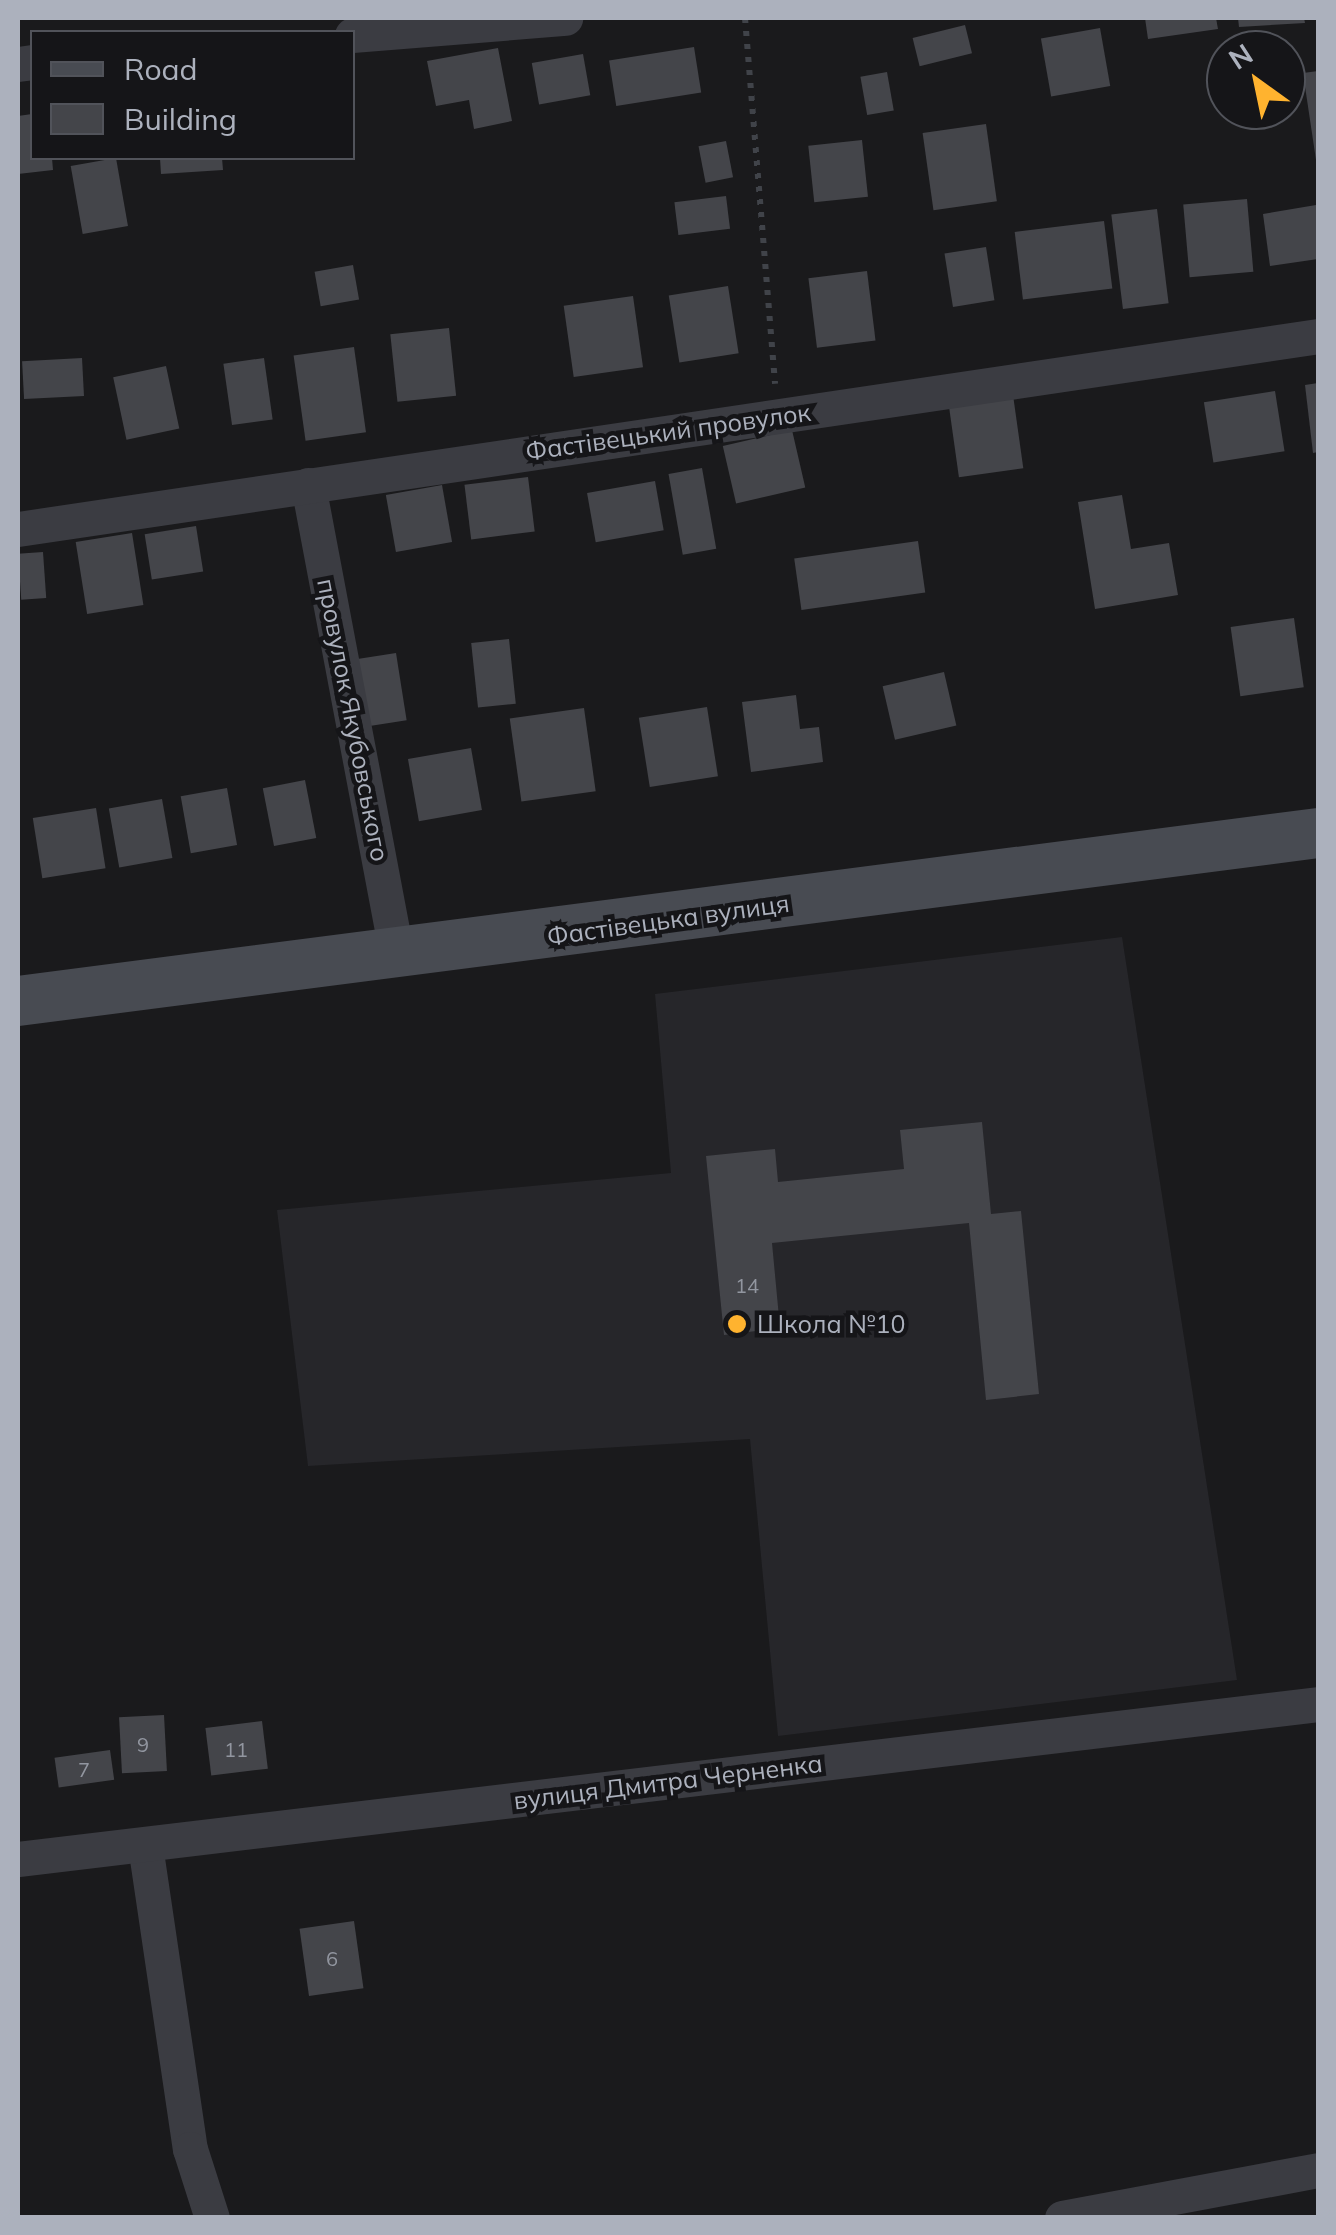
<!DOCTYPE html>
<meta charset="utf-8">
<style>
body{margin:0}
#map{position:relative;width:1336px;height:2235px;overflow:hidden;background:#1a1a1c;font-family:Mulish,sans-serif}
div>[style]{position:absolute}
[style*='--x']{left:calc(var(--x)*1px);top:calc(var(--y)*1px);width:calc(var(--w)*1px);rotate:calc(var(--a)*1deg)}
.built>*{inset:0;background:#26262a}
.building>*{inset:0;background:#44454a;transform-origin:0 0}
.path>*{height:6px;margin-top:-3px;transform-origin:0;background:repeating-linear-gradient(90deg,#404349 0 5px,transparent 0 13px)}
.minor>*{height:35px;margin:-17.5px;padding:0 17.5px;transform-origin:17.5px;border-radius:17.5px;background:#3b3c42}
.secondary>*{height:50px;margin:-25px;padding:0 25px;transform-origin:25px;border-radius:25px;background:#484b52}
.dots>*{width:28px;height:28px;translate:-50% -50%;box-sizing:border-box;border:5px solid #151518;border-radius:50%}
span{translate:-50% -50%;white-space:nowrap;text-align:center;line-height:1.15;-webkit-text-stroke:9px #151518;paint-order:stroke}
.number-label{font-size:20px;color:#9296a0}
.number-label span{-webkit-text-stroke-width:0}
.street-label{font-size:25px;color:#acb1bd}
.poi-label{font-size:25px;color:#acb1bd}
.left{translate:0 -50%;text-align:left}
.frame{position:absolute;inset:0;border:20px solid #acb1bd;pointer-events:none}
.legend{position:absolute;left:30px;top:30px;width:325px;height:130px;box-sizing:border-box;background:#151518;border:2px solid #51535a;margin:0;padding:12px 18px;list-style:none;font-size:30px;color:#acb1bd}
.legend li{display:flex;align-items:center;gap:20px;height:50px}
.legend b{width:50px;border:2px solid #51535a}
.north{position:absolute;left:1206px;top:30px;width:100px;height:100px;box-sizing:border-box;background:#151518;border:2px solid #51535a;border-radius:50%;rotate:327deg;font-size:28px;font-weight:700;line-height:40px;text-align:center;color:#acb1bd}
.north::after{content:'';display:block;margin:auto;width:35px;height:45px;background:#ffb32f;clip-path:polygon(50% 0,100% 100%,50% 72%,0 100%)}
</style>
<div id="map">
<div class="built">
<div style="clip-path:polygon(1122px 937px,1237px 1680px,778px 1736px,750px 1439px,308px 1466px,277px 1210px,671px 1173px,655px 994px)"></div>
</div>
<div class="building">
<div style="clip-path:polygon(1145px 18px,1216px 18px,1218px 29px,1148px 39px)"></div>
<div style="clip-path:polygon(1238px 18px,1304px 18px,1305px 23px,1239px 27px)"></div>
<div style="left:965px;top:25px;width:29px;height:54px;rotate:76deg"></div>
<div style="left:1100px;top:28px;width:59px;height:60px;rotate:80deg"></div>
<div style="left:694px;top:47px;width:46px;height:86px;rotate:81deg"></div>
<div style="clip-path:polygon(498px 48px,512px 121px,474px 129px,469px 100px,436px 106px,427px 61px)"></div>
<div style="left:583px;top:54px;width:42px;height:52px;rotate:80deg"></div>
<div style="clip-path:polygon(1318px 71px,1318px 160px,1316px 160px,1303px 73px)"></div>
<div style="left:887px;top:72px;width:39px;height:27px;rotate:80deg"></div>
<div style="clip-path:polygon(32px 114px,32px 158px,52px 158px,53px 170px,18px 174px,18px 116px)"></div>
<div style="left:986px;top:124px;width:78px;height:64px;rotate:82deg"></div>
<div style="left:862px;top:140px;width:57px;height:54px;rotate:84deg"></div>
<div style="left:726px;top:141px;width:37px;height:28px;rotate:79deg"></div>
<div style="left:116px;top:158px;width:69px;height:46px;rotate:80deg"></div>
<div style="clip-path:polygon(160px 158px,222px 158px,223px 170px,161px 174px)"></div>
<div style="left:726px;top:196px;width:33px;height:52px;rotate:83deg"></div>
<div style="left:1247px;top:199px;width:73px;height:64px;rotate:85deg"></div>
<div style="clip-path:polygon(1316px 205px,1318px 259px,1270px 266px,1263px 214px)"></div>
<div style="left:1157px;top:209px;width:95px;height:46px;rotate:83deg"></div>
<div style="left:1104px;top:221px;width:68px;height:90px;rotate:83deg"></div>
<div style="left:986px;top:247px;width:54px;height:42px;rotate:81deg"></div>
<div style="left:353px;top:265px;width:35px;height:39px;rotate:80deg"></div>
<div style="left:867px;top:271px;width:70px;height:59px;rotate:83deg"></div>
<div style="left:728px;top:286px;width:68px;height:60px;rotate:81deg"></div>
<div style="left:633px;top:296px;width:72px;height:70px;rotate:82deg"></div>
<div style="left:449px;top:328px;width:68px;height:59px;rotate:84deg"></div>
<div style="left:354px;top:347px;width:86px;height:61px;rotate:82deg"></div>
<div style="left:82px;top:358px;width:38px;height:60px;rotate:87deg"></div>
<div style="left:264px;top:358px;width:62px;height:41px;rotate:82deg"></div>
<div style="left:166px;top:366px;width:64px;height:54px;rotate:78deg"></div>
<div style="clip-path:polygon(1318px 383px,1318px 452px,1313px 453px,1305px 385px)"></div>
<div style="left:1275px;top:391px;width:61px;height:72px;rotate:81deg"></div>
<div style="left:1013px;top:395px;width:74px;height:65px;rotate:82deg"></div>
<div style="left:792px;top:430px;width:59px;height:71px;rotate:77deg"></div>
<div style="left:702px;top:468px;width:82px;height:34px;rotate:80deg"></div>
<div style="left:528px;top:477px;width:55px;height:64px;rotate:83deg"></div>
<div style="left:655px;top:481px;width:50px;height:69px;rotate:80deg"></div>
<div style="left:442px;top:485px;width:58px;height:57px;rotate:80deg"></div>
<div style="clip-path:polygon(1122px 495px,1131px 549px,1169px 543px,1178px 595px,1095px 609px,1078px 502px)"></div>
<div style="left:196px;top:526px;width:46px;height:52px;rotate:81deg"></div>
<div style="left:132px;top:533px;width:73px;height:57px;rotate:81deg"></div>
<div style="left:918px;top:541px;width:52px;height:125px;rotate:82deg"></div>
<div style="left:43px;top:552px;width:46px;height:25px;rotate:86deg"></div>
<div style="left:1294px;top:618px;width:70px;height:64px;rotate:82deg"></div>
<div style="left:509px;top:639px;width:65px;height:38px;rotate:84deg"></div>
<div style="left:396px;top:653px;width:68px;height:39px;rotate:81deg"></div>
<div style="left:944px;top:672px;width:55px;height:63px;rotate:77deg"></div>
<div style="clip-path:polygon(796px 695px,800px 729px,819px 727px,823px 762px,751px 772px,742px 702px)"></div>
<div style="left:707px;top:707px;width:70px;height:69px;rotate:81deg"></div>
<div style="left:584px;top:708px;width:84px;height:75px;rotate:82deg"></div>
<div style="left:471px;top:748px;width:63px;height:64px;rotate:80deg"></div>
<div style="left:305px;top:780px;width:59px;height:43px;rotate:79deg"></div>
<div style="left:227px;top:788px;width:58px;height:47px;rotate:80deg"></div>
<div style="left:162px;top:799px;width:60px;height:54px;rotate:80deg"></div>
<div style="left:96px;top:808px;width:61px;height:64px;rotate:81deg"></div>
<div style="clip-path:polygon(982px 1122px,991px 1214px,1021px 1211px,1039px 1394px,986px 1400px,969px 1223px,772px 1243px,780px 1328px,724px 1335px,706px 1156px,775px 1149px,778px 1182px,904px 1169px,900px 1130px)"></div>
<div style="left:164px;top:1715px;width:56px;height:45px;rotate:87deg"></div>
<div style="left:262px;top:1721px;width:48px;height:57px;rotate:83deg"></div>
<div style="left:110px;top:1750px;width:30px;height:56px;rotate:82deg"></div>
<div style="left:354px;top:1921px;width:68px;height:55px;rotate:82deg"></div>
</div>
<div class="path">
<div style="--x:745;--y:18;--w:367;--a:85.3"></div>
</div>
<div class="minor">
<div style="--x:352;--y:35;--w:214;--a:-4.6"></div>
<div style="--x:18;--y:64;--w:14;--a:-8"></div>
<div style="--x:308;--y:485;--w:479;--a:79.3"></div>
<div style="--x:18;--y:529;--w:1314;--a:-8.44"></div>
<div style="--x:145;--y:1845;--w:307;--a:81.6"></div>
<div style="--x:190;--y:2149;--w:72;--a:72.3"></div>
<div style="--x:18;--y:1859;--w:1309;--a:-6.8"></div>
<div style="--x:1062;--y:2218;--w:260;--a:-10.6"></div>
</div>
<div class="secondary">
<div style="--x:18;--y:1001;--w:1311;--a:-7.36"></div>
</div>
<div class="dots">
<div style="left:737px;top:1324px;background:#ffb32f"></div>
</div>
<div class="number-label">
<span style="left:747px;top:1285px">14</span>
<span style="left:143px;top:1744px">9</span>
<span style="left:236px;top:1749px">11</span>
<span style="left:84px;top:1769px">7</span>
<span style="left:332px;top:1958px">6</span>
</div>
<div class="street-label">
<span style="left:668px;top:432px;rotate:-8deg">Фастівецький провулок</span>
<span style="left:353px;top:720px;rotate:79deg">провулок Якубовського</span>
<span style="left:668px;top:920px;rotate:-8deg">Фастівецька вулиця</span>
<span style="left:668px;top:1782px;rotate:-7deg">вулиця Дмитра Черненка</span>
</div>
<div class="poi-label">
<span class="left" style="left:757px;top:1324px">Школа №10</span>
</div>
<div class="frame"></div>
<ul class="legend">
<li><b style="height:12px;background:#484b52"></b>Road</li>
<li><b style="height:28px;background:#44454a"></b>Building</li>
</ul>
<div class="north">N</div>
</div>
